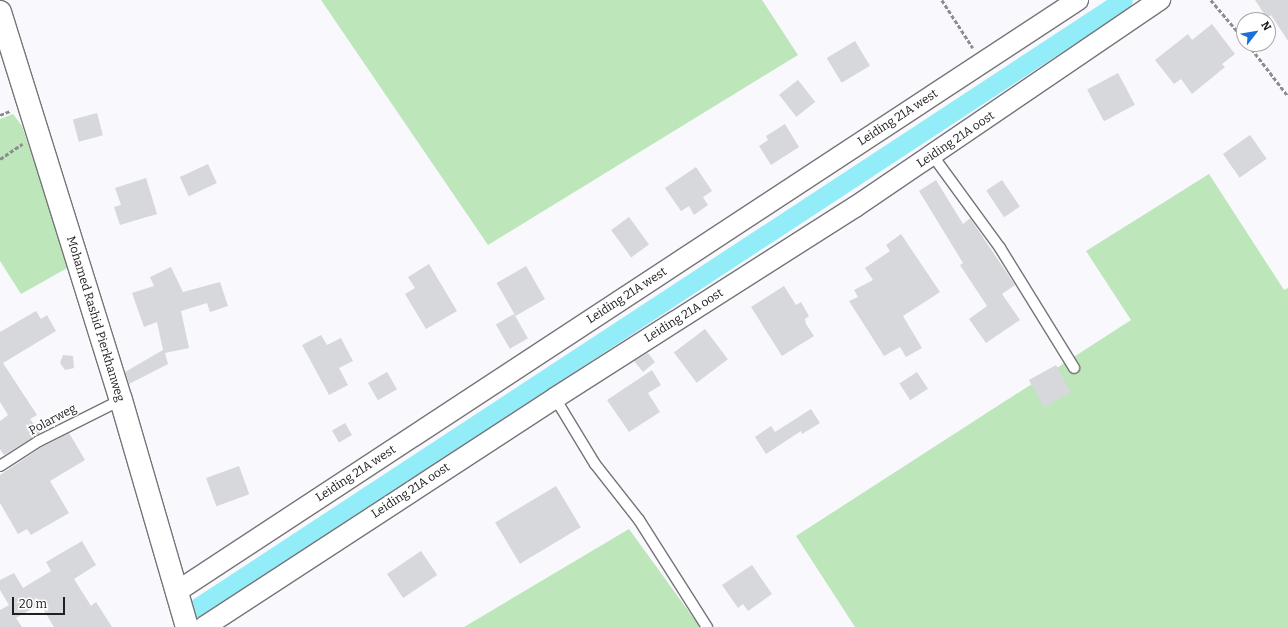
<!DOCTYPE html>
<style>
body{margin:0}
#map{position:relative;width:1288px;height:627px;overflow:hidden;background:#f8f8fd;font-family:Bitter,serif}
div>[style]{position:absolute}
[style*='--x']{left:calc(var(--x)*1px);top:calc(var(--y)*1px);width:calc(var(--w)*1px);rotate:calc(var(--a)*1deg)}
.green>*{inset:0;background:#bde6ba}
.canal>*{height:19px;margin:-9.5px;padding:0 9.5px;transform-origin:9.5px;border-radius:9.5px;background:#93edf8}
.building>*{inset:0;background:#d7d8dc;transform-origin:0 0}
.path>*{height:2.5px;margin-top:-1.25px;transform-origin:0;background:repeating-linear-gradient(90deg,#8d8d90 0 4px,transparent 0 6px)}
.roads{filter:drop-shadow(1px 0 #757579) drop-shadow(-1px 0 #757579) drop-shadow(0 1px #757579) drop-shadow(0 -1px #757579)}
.service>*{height:10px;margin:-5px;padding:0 5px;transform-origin:5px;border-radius:5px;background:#fff}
.minor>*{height:20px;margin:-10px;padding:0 10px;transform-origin:10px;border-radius:10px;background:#fff}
.tertiary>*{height:22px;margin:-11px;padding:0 11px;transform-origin:11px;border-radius:11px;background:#fff}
span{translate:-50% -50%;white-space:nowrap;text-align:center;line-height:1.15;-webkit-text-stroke:3px #fff;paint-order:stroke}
.street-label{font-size:12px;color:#202021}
.north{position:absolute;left:1236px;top:12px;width:40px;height:40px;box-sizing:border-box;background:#fff;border:1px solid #a6a6a6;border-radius:50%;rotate:59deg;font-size:11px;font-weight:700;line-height:16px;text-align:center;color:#202021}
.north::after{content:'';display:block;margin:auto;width:14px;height:18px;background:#1a70da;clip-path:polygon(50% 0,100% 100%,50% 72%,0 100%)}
.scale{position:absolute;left:12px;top:597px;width:53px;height:18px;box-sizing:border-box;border:2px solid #202021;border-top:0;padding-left:5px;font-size:12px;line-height:14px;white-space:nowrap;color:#202021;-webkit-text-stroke:3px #fff;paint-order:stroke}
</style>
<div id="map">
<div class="green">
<div style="clip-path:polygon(321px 0,762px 0,798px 55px,488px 245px)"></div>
<div style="clip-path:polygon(13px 114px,22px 126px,69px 267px,21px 294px,0 261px,0 119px)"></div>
<div style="clip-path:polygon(1209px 174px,1284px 290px,1288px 288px,1288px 627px,855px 627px,796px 536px,1131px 320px,1086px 251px)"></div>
<div style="clip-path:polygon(629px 529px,700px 627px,464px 627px)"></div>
</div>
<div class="canal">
<div style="--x:198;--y:607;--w:1106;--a:-33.27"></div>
</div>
<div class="building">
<div style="clip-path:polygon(1255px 0,1288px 0,1288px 41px,1271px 15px,1267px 18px)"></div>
<div style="clip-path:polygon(1212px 24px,1235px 54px,1222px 64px,1225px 67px,1192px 94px,1181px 79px,1174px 84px,1155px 60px,1188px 34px,1192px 40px)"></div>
<div style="left:855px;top:41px;width:29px;height:33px;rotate:59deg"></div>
<div style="left:1118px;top:73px;width:36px;height:35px;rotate:62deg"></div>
<div style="left:798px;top:80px;width:28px;height:24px;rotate:52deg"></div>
<div style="left:97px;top:113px;width:23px;height:25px;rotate:75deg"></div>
<div style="clip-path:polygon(785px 124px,799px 147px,771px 165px,759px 146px,768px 140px,766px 136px)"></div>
<div style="left:1250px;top:135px;width:29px;height:33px;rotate:55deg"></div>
<div style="left:208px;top:164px;width:21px;height:31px;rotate:65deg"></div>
<div style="clip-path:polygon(696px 167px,712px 191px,703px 197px,708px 205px,694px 215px,689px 206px,681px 211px,665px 188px)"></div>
<div style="clip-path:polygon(146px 178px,157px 214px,120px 225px,114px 207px,121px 205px,115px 188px)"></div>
<div style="clip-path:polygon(936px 180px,963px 224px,970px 218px,1015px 285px,1002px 294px,1020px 320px,986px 343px,969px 319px,987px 306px,960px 265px,963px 263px,919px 191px)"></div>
<div style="left:1002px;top:180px;width:32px;height:19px;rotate:56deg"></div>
<div style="left:629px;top:217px;width:34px;height:22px;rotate:54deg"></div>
<div style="clip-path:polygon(901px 234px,940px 292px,903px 316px,922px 348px,906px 357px,900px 347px,884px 356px,849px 301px,858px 297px,854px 290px,873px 280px,865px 268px,890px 251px,886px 245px)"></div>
<div style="clip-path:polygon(429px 264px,457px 311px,426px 329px,405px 294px,415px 288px,408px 277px)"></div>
<div style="left:526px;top:266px;width:38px;height:34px;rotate:60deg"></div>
<div style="clip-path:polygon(171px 267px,183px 292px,220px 282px,228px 306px,210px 312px,207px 303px,181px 311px,189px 348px,165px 353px,168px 364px,129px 384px,125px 372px,163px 350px,157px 322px,144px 327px,132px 293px,154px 286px,150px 277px)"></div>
<div style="clip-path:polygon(784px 286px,796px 305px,801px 302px,809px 316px,805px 319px,806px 324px,814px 336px,782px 356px,751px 307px)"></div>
<div style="clip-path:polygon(36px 311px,41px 319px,47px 315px,56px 331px,3px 363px,37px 415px,30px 419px,40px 433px,4px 455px,0 449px,0 421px,8px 415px,0 402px,0 332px)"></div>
<div style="left:514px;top:314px;width:28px;height:21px;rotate:60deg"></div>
<div style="left:705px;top:329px;width:38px;height:39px;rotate:53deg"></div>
<div style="clip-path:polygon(321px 335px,327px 345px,341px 338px,353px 361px,339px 368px,348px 385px,329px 395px,302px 345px)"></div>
<div style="clip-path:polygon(648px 353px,655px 362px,643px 372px,634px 361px)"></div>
<div style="clip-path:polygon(63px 355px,73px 356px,74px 368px,65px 370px,60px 363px)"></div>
<div style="left:1056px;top:365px;width:31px;height:31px;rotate:61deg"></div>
<div style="clip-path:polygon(652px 370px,661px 385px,648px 393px,660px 412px,629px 432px,607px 400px)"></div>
<div style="left:387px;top:372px;width:20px;height:22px;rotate:60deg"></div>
<div style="left:917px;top:372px;width:20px;height:21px;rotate:57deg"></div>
<div style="clip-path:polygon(811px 409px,820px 423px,802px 434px,801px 431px,766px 454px,755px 437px,771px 426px,775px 432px)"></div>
<div style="left:345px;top:423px;width:14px;height:15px;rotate:60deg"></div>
<div style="clip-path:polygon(69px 433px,85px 460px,50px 481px,69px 513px,31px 535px,27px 529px,18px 534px,0 503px,0 475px,42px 447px)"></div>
<div style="left:239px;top:466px;width:30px;height:35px;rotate:70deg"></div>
<div style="left:556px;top:486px;width:48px;height:71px;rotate:59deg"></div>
<div style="clip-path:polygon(82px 541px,96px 565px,74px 579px,91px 606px,96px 602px,112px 627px,54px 627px,40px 604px,16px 618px,22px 627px,0 627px,0 610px,9px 605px,0 590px,0 580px,14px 573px,23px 588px,51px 571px,46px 562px)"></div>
<div style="left:421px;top:551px;width:29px;height:41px;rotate:56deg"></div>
<div style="clip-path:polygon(752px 565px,772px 594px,748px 611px,743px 604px,738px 608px,722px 585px)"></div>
</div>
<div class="path">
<div style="--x:942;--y:0;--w:57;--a:57.1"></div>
<div style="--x:1211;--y:0;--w:51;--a:49.8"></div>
<div style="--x:1248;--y:44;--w:66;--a:52.4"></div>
<div style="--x:0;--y:115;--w:11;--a:-22"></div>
<div style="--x:0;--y:159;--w:27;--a:-34"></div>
</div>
<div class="roads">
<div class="service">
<div style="--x:933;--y:156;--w:114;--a:53.9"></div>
<div style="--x:1000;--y:248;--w:141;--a:58.3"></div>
<div style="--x:555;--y:398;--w:77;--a:58.8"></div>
<div style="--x:595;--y:464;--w:71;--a:51.8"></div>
<div style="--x:639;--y:520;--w:127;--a:57.6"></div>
<div style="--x:0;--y:466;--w:46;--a:-32.7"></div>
<div style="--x:39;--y:441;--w:92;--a:-26.6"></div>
</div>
<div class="minor">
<div style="--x:176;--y:592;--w:1079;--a:-33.28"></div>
<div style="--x:204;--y:627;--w:419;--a:-33.1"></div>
<div style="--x:555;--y:398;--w:356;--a:-32.5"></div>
<div style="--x:855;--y:207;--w:369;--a:-34.2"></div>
</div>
<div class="tertiary">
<div style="--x:0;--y:12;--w:406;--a:72.7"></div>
<div style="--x:121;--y:400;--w:236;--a:73.8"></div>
</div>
</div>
<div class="street-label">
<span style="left:898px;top:118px;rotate:-33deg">Leiding 21A west</span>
<span style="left:956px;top:140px;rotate:-34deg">Leiding 21A oost</span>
<span style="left:627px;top:296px;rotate:-33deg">Leiding 21A west</span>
<span style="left:684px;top:316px;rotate:-32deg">Leiding 21A oost</span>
<span style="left:95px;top:319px;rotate:73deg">Mohamed Rashid Pierkhanweg</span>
<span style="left:53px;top:420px;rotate:-28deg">Polarweg</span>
<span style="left:356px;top:474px;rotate:-33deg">Leiding 21A west</span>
<span style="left:411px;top:491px;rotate:-33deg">Leiding 21A oost</span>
</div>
<div class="north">N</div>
<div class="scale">20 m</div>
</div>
